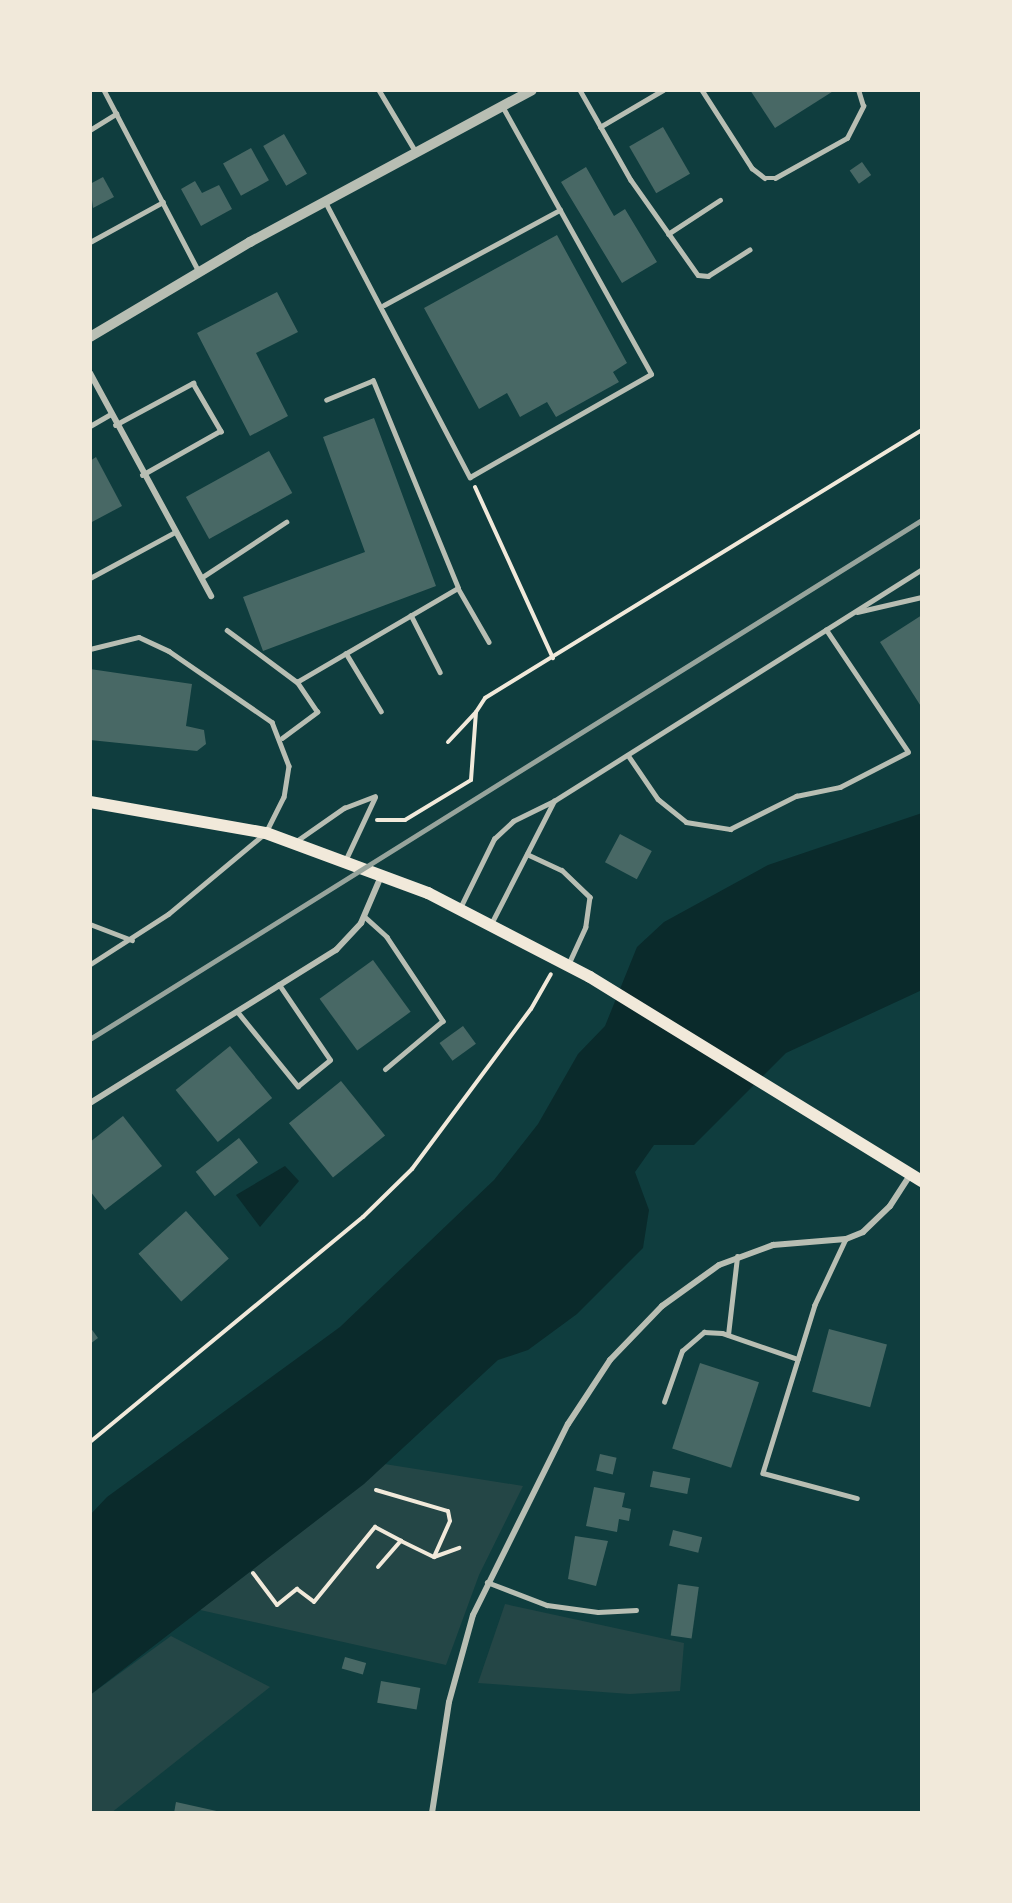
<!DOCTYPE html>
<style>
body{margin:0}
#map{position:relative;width:1012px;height:1903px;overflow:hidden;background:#0f3d3e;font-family:"DejaVu Sans",sans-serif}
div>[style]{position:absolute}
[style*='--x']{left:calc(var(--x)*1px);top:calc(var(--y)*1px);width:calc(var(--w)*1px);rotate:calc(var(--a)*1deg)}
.green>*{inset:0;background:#244646}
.water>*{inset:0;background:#0a2a2b}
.building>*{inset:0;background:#486865;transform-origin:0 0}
.path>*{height:4px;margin:-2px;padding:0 2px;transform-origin:2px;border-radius:2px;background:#f1e9da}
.service>*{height:4.5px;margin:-2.25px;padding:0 2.25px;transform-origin:2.25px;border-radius:2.25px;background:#b8beb3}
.minor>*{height:6px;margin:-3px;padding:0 3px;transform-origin:3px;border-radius:3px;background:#b8beb3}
.tertiary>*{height:10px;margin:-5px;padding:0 5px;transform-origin:5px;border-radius:5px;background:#b8beb3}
.secondary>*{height:12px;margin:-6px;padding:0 6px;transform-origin:6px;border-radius:6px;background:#f1e9da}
.rail>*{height:4.5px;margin:-2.25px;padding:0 2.25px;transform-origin:2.25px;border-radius:2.25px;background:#97a49c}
span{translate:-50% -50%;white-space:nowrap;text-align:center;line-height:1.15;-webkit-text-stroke:4.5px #f1e9da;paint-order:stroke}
.frame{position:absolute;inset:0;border:92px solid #f1e9da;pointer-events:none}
</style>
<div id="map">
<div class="green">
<div style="clip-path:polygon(303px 1451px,523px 1486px,479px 1575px,446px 1665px,133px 1595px)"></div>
<div style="clip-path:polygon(505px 1604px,684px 1643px,680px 1691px,630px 1694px,478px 1683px)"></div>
<div style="clip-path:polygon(171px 1636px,270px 1687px,111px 1813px,90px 1813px,90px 1695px)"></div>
</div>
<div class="water">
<div style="clip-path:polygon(922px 813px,922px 990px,786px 1053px,694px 1145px,654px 1145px,635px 1172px,649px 1210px,643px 1248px,577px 1314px,528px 1350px,498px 1360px,364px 1484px,90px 1695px,90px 1515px,107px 1497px,340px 1327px,494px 1180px,538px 1124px,578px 1054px,605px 1026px,637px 947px,664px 922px,768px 865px)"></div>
<div style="clip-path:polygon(285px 1166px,299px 1181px,260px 1227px,236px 1195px)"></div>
</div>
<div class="building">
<div style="clip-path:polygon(750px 90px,835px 90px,775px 128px)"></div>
<div style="left:663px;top:127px;width:54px;height:39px;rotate:60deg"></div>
<div style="left:284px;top:134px;width:46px;height:24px;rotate:60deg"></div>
<div style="left:251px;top:148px;width:37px;height:32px;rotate:61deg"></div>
<div style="left:862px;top:162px;width:16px;height:15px;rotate:55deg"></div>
<div style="clip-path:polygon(586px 167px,614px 216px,625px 209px,657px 262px,622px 283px,561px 182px)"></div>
<div style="clip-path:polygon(103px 177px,114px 197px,93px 208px,90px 184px)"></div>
<div style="clip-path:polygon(195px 181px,202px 193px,219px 185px,232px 209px,201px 226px,181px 189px)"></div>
<div style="clip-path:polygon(557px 235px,627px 363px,613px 372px,619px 382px,556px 417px,547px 402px,520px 417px,507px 393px,479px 409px,424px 308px)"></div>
<div style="clip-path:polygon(277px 292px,298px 332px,256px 353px,288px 416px,250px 436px,197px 333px)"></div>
<div style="clip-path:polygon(374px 418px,436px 586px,263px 651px,243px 597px,365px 552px,323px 437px)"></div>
<div style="left:269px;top:451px;width:48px;height:95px;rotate:61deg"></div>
<div style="clip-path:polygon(96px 457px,122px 506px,90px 523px,90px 461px)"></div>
<div style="clip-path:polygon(922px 615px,922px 708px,880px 642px)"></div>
<div style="clip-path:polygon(90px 669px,192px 684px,186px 726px,204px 730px,206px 744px,197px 751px,90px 740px)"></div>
<div style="left:620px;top:834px;width:36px;height:32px;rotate:28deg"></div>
<div style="left:373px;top:960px;width:64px;height:66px;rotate:54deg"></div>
<div style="left:463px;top:1026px;width:22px;height:29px;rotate:54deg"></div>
<div style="left:230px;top:1046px;width:67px;height:70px;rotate:51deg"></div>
<div style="left:341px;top:1081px;width:70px;height:67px;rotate:51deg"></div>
<div style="clip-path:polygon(123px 1116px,162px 1166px,105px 1210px,90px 1191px,90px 1142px)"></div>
<div style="left:239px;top:1138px;width:31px;height:55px;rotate:52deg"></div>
<div style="left:186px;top:1211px;width:64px;height:64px;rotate:48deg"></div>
<div style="clip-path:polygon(90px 1327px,98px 1338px,90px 1344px)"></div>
<div style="left:829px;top:1329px;width:60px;height:65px;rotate:15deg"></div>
<div style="left:700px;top:1363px;width:62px;height:90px;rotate:18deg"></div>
<div style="left:600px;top:1454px;width:17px;height:17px;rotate:13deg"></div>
<div style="left:653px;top:1471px;width:38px;height:16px;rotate:11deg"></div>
<div style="clip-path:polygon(594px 1487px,625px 1493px,622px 1507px,631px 1509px,629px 1521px,619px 1519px,617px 1532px,586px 1526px)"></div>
<div style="left:673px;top:1530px;width:30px;height:16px;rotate:14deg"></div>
<div style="clip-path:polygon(575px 1536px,608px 1541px,596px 1586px,568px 1579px)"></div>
<div style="left:678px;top:1584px;width:21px;height:52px;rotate:8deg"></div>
<div style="left:345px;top:1657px;width:22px;height:12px;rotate:16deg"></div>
<div style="left:381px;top:1681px;width:40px;height:22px;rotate:10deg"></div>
<div style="clip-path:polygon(176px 1802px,221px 1812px,221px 1813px,174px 1813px)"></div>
</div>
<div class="path">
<div style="--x:475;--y:487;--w:188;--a:65.5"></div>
<div style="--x:448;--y:742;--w:41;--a:-47"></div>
<div style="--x:377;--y:820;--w:28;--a:0"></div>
<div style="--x:405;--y:820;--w:77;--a:-31.2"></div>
<div style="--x:471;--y:780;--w:68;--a:-85.8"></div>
<div style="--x:476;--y:712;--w:17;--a:-57"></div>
<div style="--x:485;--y:698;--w:513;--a:-31.52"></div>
<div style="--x:90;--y:1442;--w:354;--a:-39.5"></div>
<div style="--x:363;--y:1217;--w:69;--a:-44.4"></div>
<div style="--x:412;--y:1169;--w:199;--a:-53.4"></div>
<div style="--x:531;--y:1009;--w:40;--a:-60.3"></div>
<div style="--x:376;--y:1490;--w:75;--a:16.3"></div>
<div style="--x:448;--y:1511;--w:10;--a:79"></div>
<div style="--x:450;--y:1521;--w:39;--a:114"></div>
<div style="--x:378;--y:1567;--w:35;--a:-49"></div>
<div style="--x:401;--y:1541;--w:37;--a:26"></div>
<div style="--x:434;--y:1557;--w:27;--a:-20"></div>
<div style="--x:253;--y:1573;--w:40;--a:53"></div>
<div style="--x:277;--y:1605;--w:26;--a:-39"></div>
<div style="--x:297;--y:1589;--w:21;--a:37"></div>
<div style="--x:314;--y:1602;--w:97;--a:-50.9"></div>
<div style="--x:375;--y:1527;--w:30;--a:28"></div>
</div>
<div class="service">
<div style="--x:104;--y:90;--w:205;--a:62.4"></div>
<div style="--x:379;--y:90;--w:72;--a:59.2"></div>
<div style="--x:580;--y:90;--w:103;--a:60.5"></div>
<div style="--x:631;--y:180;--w:116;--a:54.8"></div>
<div style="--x:698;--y:275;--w:10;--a:6"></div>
<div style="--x:708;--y:276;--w:49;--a:-32.4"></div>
<div style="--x:702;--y:90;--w:93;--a:57.3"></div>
<div style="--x:752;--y:168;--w:16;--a:38"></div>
<div style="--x:765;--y:178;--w:10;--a:0"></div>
<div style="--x:775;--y:178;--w:82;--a:-29.1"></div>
<div style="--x:847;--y:138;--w:36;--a:-63"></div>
<div style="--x:863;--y:106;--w:17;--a:-107"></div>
<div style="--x:600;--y:127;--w:73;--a:-30.4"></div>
<div style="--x:90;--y:130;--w:31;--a:-32"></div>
<div style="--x:325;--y:201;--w:312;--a:62.3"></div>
<div style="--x:470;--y:477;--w:208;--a:-29.6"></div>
<div style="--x:651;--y:374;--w:304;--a:-119.1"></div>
<div style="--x:668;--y:234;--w:62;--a:-33.2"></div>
<div style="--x:90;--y:242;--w:83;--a:-28.7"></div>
<div style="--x:384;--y:305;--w:200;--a:-28.4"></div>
<div style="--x:115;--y:425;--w:89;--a:-28.3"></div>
<div style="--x:193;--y:383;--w:56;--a:59.7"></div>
<div style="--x:221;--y:431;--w:90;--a:150.6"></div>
<div style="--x:90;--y:426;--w:22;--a:-30"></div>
<div style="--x:90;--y:578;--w:97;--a:-28.4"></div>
<div style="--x:201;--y:578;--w:102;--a:-33.4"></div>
<div style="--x:458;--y:588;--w:62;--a:60.1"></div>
<div style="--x:857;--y:612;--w:67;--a:-13"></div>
<div style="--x:411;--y:615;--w:64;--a:63"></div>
<div style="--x:227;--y:630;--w:87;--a:36.6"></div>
<div style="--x:90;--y:649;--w:50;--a:-13.8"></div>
<div style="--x:139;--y:637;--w:33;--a:25"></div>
<div style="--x:169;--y:651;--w:125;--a:34.6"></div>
<div style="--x:272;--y:722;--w:47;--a:68.9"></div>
<div style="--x:289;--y:766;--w:31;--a:99"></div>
<div style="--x:284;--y:797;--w:40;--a:116.6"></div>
<div style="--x:266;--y:833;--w:126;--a:140.1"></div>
<div style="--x:169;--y:914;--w:94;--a:147.2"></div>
<div style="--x:346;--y:653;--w:68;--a:58.9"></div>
<div style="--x:282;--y:738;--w:44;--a:-36.6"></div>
<div style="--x:317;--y:712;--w:36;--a:-124"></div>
<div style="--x:297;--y:682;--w:186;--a:-30.3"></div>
<div style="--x:458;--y:588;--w:224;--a:-112.3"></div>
<div style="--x:373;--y:381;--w:50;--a:157.6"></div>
<div style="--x:628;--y:755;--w:53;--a:55.7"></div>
<div style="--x:658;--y:799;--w:36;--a:39"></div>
<div style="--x:686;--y:822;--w:45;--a:9"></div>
<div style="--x:730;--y:829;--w:74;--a:-26.6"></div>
<div style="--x:796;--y:796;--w:45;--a:-11.6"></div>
<div style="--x:840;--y:787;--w:76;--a:-27.2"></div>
<div style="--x:908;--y:752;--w:147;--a:-123.9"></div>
<div style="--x:295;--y:842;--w:60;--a:-34.8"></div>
<div style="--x:344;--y:808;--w:33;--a:-21"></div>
<div style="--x:527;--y:854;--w:38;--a:25"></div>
<div style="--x:562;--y:870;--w:39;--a:44"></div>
<div style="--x:590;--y:897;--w:30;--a:98"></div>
<div style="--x:586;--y:927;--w:41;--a:114.7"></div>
<div style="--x:346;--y:859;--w:68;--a:-64.9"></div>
<div style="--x:460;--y:908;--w:77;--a:-63.8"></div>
<div style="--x:494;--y:839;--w:26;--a:-43"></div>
<div style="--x:513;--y:821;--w:46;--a:-26"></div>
<div style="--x:554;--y:801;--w:435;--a:-32.2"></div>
<div style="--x:364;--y:916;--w:31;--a:42"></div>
<div style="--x:387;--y:937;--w:101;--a:56.3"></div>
<div style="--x:443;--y:1021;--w:75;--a:139.9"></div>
<div style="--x:90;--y:924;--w:45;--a:20.9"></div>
<div style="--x:491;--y:924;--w:138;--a:-62.9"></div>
<div style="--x:237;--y:1011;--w:97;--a:50.9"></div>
<div style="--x:298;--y:1086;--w:41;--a:-39.1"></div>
<div style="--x:330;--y:1060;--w:91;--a:-124.2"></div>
<div style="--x:846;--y:1239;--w:73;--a:115.2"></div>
<div style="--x:815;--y:1305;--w:176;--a:107.2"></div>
<div style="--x:763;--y:1473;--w:97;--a:14.9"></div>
<div style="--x:728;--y:1335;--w:79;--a:-83.4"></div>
<div style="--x:664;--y:1402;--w:54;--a:-70.6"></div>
<div style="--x:682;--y:1351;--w:29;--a:-41"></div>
<div style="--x:704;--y:1332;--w:18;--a:3"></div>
<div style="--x:722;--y:1333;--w:80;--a:18.9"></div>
<div style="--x:487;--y:1582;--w:64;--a:21"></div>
<div style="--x:547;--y:1605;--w:51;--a:7.8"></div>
<div style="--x:598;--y:1612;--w:38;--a:-3"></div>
</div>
<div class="minor">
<div style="--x:90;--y:373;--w:254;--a:61.5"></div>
<div style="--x:90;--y:1103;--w:290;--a:-31.9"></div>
<div style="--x:336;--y:950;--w:37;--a:-47"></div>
<div style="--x:361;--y:923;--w:53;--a:-66.8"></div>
<div style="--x:432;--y:1813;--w:112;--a:-81.3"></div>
<div style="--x:449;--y:1702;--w:90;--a:-74.6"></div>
<div style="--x:473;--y:1615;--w:213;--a:-63.6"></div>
<div style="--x:568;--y:1424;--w:77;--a:-56.7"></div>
<div style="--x:610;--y:1360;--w:75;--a:-46.1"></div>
<div style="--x:662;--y:1306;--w:70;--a:-35.7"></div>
<div style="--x:719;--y:1265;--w:58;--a:-20.3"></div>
<div style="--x:773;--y:1245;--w:73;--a:-4.7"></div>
<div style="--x:846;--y:1239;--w:18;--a:-22"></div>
<div style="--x:863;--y:1232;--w:37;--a:-44"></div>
<div style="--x:890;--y:1206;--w:37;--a:-57"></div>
</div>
<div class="tertiary">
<div style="--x:90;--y:337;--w:186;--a:-30.7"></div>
<div style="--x:250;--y:242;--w:320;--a:-28.3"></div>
</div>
<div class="secondary">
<div style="--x:90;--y:802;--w:179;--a:10"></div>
<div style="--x:266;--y:833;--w:173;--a:20.3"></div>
<div style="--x:428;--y:893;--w:182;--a:27.4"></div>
<div style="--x:590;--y:977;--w:390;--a:31.6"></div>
</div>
<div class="rail">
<div style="--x:90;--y:1039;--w:981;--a:-31.96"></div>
</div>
<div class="frame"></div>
</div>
